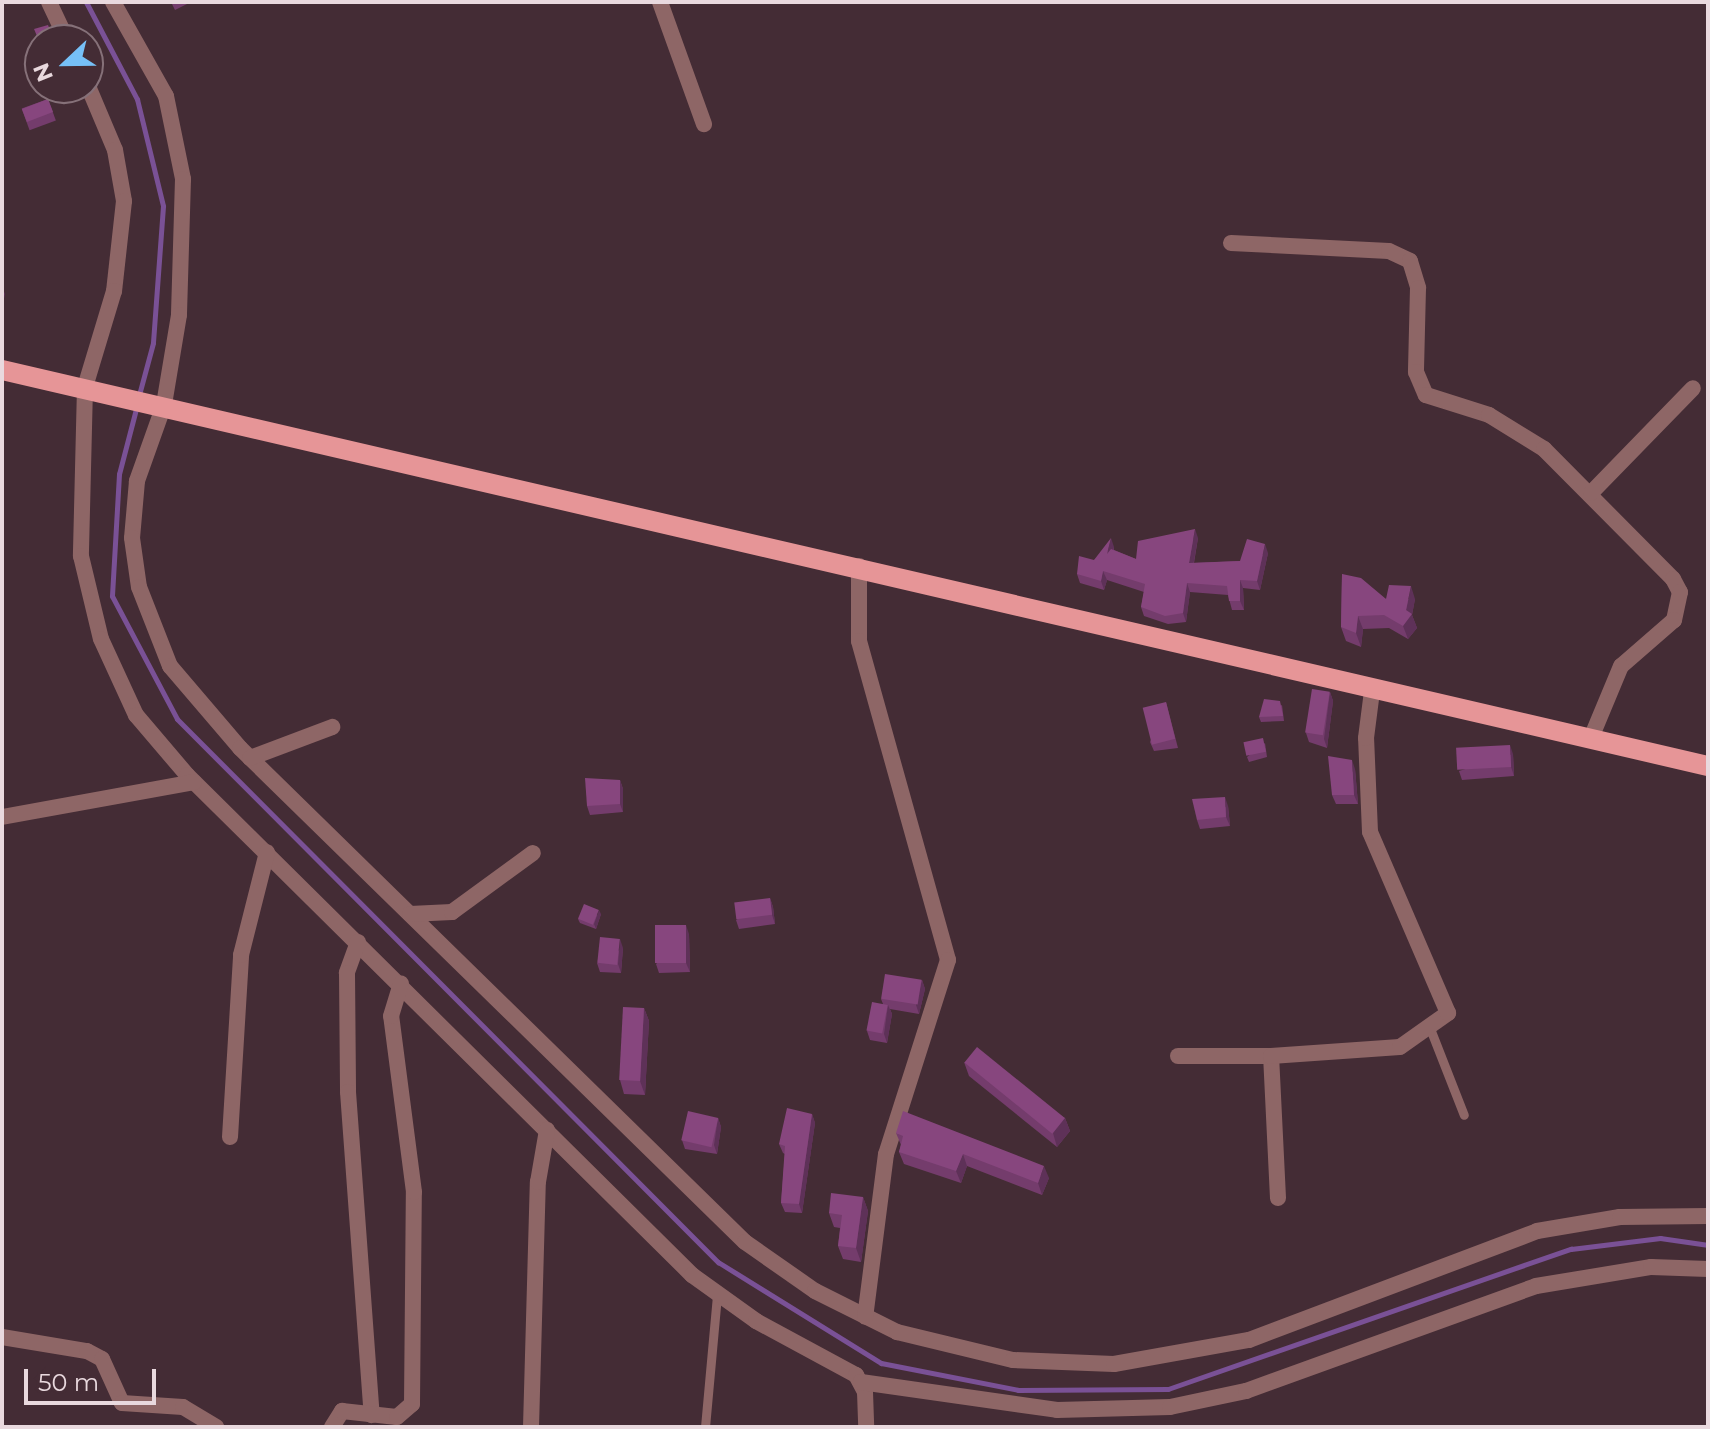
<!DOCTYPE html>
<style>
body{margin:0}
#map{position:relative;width:1710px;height:1429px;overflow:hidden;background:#442c35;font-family:Montserrat,sans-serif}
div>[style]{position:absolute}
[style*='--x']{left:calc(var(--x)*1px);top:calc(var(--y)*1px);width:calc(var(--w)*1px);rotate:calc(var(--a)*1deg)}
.stream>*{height:5px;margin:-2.5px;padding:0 2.5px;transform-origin:2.5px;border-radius:2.5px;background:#7a5196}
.service>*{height:9px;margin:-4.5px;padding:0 4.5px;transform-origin:4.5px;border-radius:4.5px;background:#8e6666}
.minor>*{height:16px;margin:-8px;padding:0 8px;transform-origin:8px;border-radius:8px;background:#8e6666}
.primary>*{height:20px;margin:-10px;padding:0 10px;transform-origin:10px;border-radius:10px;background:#e69597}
.wall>*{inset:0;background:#743c6c;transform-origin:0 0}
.shaded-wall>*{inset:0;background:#5e3158}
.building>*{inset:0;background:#87467e;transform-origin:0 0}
span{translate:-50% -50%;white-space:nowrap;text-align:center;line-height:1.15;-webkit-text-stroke:8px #442c35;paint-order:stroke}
.frame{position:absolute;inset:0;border:4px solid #e9d9de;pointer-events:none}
.north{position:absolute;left:24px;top:24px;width:80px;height:80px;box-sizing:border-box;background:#442c35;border:2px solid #867179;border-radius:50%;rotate:248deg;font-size:22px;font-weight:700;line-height:32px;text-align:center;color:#e9d9de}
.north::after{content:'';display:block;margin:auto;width:28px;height:36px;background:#76c0f7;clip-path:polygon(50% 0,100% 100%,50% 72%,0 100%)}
.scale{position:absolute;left:24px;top:1369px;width:132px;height:36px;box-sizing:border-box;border:4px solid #e9d9de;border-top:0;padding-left:10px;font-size:24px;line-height:28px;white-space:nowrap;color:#e9d9de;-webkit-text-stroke:6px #442c35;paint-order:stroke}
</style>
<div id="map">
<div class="stream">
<div style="--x:86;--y:2;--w:110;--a:62.3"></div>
<div style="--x:137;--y:99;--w:110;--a:76.3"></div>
<div style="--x:163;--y:206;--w:137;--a:94.2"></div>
<div style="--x:153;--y:343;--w:54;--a:105.1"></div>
<div style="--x:137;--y:405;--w:71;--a:104.6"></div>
<div style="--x:119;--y:474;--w:122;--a:93.3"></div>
<div style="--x:112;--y:596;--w:139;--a:62.1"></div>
<div style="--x:177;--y:719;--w:767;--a:45.11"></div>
<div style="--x:718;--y:1262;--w:192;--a:31.8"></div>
<div style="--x:881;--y:1363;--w:140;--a:11.1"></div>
<div style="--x:1018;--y:1390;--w:150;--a:-0.4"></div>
<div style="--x:1168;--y:1389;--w:427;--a:-19.2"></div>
<div style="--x:1571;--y:1249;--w:90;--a:-7"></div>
<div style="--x:1660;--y:1238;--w:49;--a:8.3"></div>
</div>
<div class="service">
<div style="--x:1431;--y:1031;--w:90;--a:68.6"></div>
<div style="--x:705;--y:1427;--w:134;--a:-84.8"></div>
</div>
<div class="minor">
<div style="--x:49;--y:2;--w:42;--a:64.7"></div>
<div style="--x:113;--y:2;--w:108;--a:60.6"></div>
<div style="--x:166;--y:96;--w:85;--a:78.4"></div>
<div style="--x:183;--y:179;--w:136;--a:91.7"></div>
<div style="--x:179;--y:315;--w:91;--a:99.5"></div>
<div style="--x:164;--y:405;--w:81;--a:109.6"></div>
<div style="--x:137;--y:481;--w:57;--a:95"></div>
<div style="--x:132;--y:538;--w:49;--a:81.9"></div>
<div style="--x:139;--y:587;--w:85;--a:68.6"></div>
<div style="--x:170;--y:666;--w:108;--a:49.5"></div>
<div style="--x:240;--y:748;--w:706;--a:44.37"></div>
<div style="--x:745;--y:1242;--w:85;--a:35"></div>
<div style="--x:815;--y:1291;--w:92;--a:26.6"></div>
<div style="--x:897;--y:1332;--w:119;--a:13.6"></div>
<div style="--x:1013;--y:1360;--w:101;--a:2.3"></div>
<div style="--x:1114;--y:1364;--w:137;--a:-10.1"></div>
<div style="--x:1249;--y:1340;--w:308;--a:-20.7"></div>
<div style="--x:1537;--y:1231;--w:84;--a:-9.6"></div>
<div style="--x:1620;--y:1217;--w:88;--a:-0.7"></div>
<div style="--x:660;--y:2;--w:130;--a:70.2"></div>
<div style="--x:88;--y:86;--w:69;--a:67.1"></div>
<div style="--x:115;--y:150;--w:52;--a:80"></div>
<div style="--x:124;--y:201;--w:91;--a:96.3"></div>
<div style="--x:114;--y:291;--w:100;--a:106.8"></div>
<div style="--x:85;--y:387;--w:169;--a:91.4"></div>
<div style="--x:81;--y:556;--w:85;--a:76.5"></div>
<div style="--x:101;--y:639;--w:84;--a:65.3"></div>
<div style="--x:136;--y:715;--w:79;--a:49.6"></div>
<div style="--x:187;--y:775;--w:711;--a:44.71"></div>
<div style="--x:692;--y:1275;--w:79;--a:35.7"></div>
<div style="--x:756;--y:1321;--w:114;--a:28.4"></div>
<div style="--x:856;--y:1375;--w:19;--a:62"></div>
<div style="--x:865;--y:1392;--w:35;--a:88"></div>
<div style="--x:1231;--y:243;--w:158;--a:2.9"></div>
<div style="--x:1389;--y:251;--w:23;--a:25"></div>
<div style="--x:1410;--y:261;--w:28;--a:73"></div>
<div style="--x:1418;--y:288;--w:84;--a:91.4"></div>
<div style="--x:1416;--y:372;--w:25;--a:67"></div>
<div style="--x:1426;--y:395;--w:66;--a:17.6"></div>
<div style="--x:1489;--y:415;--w:65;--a:31.7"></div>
<div style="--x:1544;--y:449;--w:183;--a:45.2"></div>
<div style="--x:1673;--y:579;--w:15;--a:62"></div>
<div style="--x:1680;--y:592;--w:29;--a:102"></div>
<div style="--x:1674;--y:620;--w:70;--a:139"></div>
<div style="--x:1621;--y:666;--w:78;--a:112.6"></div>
<div style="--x:1591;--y:493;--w:146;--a:-45.8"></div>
<div style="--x:859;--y:566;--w:75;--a:90"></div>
<div style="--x:859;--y:641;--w:331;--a:74.4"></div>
<div style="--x:948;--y:960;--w:204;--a:107.7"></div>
<div style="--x:886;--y:1154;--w:164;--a:97.3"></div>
<div style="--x:250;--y:758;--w:88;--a:-20.7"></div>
<div style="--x:2;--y:817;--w:195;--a:-10.3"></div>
<div style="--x:410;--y:914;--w:42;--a:-2.7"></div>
<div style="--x:452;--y:912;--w:100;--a:-36.1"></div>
<div style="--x:358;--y:942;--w:33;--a:110"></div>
<div style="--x:347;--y:973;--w:119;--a:89.5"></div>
<div style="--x:348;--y:1092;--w:324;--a:85.8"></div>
<div style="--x:1178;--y:1056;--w:93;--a:0"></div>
<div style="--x:230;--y:1137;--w:182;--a:-86.5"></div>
<div style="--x:241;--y:955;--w:106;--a:-75.8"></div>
<div style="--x:1278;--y:1198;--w:142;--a:-92.8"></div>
<div style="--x:1271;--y:1056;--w:129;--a:-4"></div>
<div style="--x:1400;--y:1047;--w:59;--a:-35.3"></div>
<div style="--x:1448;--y:1013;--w:197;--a:-113.3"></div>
<div style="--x:1370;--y:832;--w:94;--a:-92.4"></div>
<div style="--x:1366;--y:738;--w:47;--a:-82.7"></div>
<div style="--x:2;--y:1337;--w:86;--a:9.4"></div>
<div style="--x:87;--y:1351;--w:17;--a:28"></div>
<div style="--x:102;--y:1359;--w:48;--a:65.6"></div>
<div style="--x:122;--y:1403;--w:61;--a:3.8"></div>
<div style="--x:183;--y:1407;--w:39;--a:31"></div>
<div style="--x:861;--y:1382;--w:198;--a:8.1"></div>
<div style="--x:1057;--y:1410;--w:113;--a:-1.5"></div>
<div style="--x:1170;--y:1407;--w:78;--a:-11.9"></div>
<div style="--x:1246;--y:1391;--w:308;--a:-19.9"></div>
<div style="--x:1536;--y:1286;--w:117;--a:-9.4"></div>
<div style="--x:1651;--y:1267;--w:57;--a:2"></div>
<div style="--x:332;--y:1427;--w:19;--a:-58"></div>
<div style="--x:342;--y:1411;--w:55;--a:6.2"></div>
<div style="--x:397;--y:1417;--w:20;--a:-41"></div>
<div style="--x:412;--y:1404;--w:212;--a:-89.5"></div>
<div style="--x:414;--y:1192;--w:177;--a:-97.4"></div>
<div style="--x:391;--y:1016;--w:34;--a:-73"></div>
<div style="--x:531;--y:1427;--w:245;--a:-88.4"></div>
<div style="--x:538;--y:1182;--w:53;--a:-80.2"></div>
</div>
<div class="primary">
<div style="--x:2;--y:370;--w:1751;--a:13.07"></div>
</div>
<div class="wall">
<div style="clip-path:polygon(171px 2px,191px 2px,175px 10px)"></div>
<div style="left:48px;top:99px;width:23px;height:28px;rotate:70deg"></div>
<div style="clip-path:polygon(1198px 538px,1194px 563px,1240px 561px,1268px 553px,1260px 590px,1243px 588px,1244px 610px,1232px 610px,1228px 595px,1190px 592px,1186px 622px,1168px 624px,1144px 616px,1141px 607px,1144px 592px,1107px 580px,1104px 590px,1080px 583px,1077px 574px,1094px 560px,1114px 547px,1114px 550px,1136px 559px)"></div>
<div style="clip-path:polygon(1342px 574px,1386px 599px,1415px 599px,1412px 615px,1417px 628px,1408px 639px,1389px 628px,1363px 629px,1361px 647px,1346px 641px,1341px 627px)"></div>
<div style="clip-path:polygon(1330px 692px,1333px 701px,1327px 748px,1309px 742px,1306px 733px)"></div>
<div style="clip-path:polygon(1166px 702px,1178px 748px,1154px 751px,1150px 742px)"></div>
<div style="clip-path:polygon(1282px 705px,1284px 721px,1261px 722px,1259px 717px)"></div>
<div style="clip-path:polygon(1265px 743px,1267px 757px,1249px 762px,1247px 757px)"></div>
<div style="clip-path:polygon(1513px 754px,1514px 776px,1462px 780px,1459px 771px)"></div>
<div style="clip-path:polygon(1355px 769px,1358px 804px,1336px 804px,1332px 795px)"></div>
<div style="clip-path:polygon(620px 780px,623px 789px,623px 812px,590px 815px,587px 806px)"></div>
<div style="clip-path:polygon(1228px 806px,1230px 826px,1200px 829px,1197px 820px)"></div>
<div style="clip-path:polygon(770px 898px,773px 907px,775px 924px,739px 929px,736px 920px)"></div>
<div style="clip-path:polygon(601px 914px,596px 929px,580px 923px,578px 919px)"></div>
<div style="clip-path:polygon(689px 934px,690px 972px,659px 973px,656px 964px)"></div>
<div style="clip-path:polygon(623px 948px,621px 973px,600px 972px,597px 963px)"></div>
<div style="clip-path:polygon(922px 980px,925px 989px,919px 1014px,890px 1009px,892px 1014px,887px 1043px,870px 1040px,867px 1031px,883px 1004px,881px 999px)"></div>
<div style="clip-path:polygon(644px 1008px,649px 1021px,645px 1095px,624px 1094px,620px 1080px)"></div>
<div style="clip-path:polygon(964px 1062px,1065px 1118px,1070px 1131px,1057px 1147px,969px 1076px)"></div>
<div style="clip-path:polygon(812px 1114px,815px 1123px,802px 1213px,785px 1212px,781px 1203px,785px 1154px,783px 1153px,779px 1144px)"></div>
<div style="clip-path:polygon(718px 1118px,721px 1127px,717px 1154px,685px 1149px,682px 1140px)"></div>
<div style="clip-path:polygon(896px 1133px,1049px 1178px,1042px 1195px,967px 1166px,961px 1183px,904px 1164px,899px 1152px,901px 1145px)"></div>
<div style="clip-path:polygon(863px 1197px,868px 1211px,861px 1262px,843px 1259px,838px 1246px,840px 1228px,834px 1227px,829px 1213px)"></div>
</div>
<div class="shaded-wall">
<div style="clip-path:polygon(2px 286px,5px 294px,2px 308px)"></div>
<div style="clip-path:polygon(1195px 529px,1198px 538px,1192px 572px,1189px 563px)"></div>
<div style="clip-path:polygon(1111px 538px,1114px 547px,1111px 563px,1107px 554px)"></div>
<div style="clip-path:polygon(1265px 544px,1268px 553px,1260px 590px,1257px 581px)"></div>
<div style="clip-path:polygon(1103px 571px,1107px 580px,1104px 590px,1101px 581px)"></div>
<div style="clip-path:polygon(1240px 580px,1243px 588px,1244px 610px,1240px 601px)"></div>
<div style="clip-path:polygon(1187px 583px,1190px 592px,1186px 622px,1183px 613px)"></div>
<div style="clip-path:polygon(1411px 586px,1415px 599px,1412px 615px,1417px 628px,1408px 639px,1403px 626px)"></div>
<div style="clip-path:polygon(1358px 616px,1363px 629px,1361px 647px,1356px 633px)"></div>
<div style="clip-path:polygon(1330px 692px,1333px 701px,1327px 748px,1324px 739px)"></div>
<div style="clip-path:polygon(1510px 745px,1513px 754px,1514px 776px,1511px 767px)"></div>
<div style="clip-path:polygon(1352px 760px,1355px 769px,1358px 804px,1354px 795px)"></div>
<div style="clip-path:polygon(620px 780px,623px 789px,623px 812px,620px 804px)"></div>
<div style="clip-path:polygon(1225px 797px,1228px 806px,1230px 826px,1226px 817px)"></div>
<div style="clip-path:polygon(770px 898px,773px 907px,775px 924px,772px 915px)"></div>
<div style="clip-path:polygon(599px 910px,601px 914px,596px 929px,594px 924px)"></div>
<div style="clip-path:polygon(686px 925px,689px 934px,690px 972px,686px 963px)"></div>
<div style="clip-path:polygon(620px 939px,623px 948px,621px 973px,618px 964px)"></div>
<div style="clip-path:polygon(922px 980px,925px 989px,919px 1014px,916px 1005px)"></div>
<div style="clip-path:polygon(888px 1005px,892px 1014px,887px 1043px,884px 1034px)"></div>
<div style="clip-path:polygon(644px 1008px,649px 1021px,645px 1095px,640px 1081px)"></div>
<div style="clip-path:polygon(812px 1114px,815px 1123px,802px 1213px,799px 1204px)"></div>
<div style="clip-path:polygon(718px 1118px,721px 1127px,717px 1154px,714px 1145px)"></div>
<div style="clip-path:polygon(1065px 1118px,1070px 1131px,1057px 1147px,1053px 1133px)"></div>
<div style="clip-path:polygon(963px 1154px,967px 1166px,961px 1183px,956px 1171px)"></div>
<div style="clip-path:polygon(1044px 1166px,1049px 1178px,1042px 1195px,1038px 1183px)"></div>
<div style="clip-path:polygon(863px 1197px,868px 1211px,861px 1262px,856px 1248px)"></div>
</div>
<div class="building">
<div style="clip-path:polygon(48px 25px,54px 40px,40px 40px,40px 43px,34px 29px)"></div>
<div style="left:48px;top:99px;width:14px;height:28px;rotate:69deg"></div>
<div style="clip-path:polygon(1195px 529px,1189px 563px,1240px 561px,1247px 539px,1265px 544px,1257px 581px,1240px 580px,1240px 601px,1229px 601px,1227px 586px,1187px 583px,1183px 613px,1165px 616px,1141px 607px,1145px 584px,1103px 571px,1101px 581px,1077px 574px,1079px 556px,1094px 560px,1111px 538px,1107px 554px,1111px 549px,1136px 559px,1138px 541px)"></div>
<div style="clip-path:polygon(1342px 574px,1361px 578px,1386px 599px,1389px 585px,1411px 586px,1406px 610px,1412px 614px,1403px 626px,1384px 615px,1358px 616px,1356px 633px,1341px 627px)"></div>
<div style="left:1312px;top:689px;width:18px;height:44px;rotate:9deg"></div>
<div style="clip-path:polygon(1264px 699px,1280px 701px,1283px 716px,1259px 717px)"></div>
<div style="left:1166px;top:702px;width:38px;height:24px;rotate:76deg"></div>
<div style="left:1263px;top:738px;width:14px;height:20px;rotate:78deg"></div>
<div style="left:1510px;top:745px;width:22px;height:54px;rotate:87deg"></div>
<div style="clip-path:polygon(1328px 756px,1352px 760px,1354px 795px,1332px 795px)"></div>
<div style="clip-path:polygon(585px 778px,620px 780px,620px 804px,587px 806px)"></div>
<div style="clip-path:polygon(1225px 797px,1226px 817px,1197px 820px,1192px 799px)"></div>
<div style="left:770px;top:898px;width:17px;height:36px;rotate:83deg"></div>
<div style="left:584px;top:904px;width:16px;height:16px;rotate:22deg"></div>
<div style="left:686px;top:925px;width:38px;height:31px;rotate:90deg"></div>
<div style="left:600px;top:937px;width:20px;height:26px;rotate:6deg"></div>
<div style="left:885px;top:974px;width:37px;height:25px;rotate:9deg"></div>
<div style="left:872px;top:1002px;width:16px;height:29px;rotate:11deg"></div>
<div style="left:623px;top:1007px;width:21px;height:73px;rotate:3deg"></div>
<div style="left:977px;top:1047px;width:113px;height:20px;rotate:39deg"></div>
<div style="clip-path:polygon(787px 1108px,812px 1114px,799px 1204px,781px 1203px,785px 1146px,779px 1144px)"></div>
<div style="left:688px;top:1111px;width:31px;height:30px;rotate:13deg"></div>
<div style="clip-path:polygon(903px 1111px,1044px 1166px,1038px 1183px,963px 1154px,956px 1171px,899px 1152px,903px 1136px,896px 1133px)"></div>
<div style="clip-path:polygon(831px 1193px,863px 1197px,856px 1248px,838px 1246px,842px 1215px,829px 1213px)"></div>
</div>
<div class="frame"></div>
<div class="north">N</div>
<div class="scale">50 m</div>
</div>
